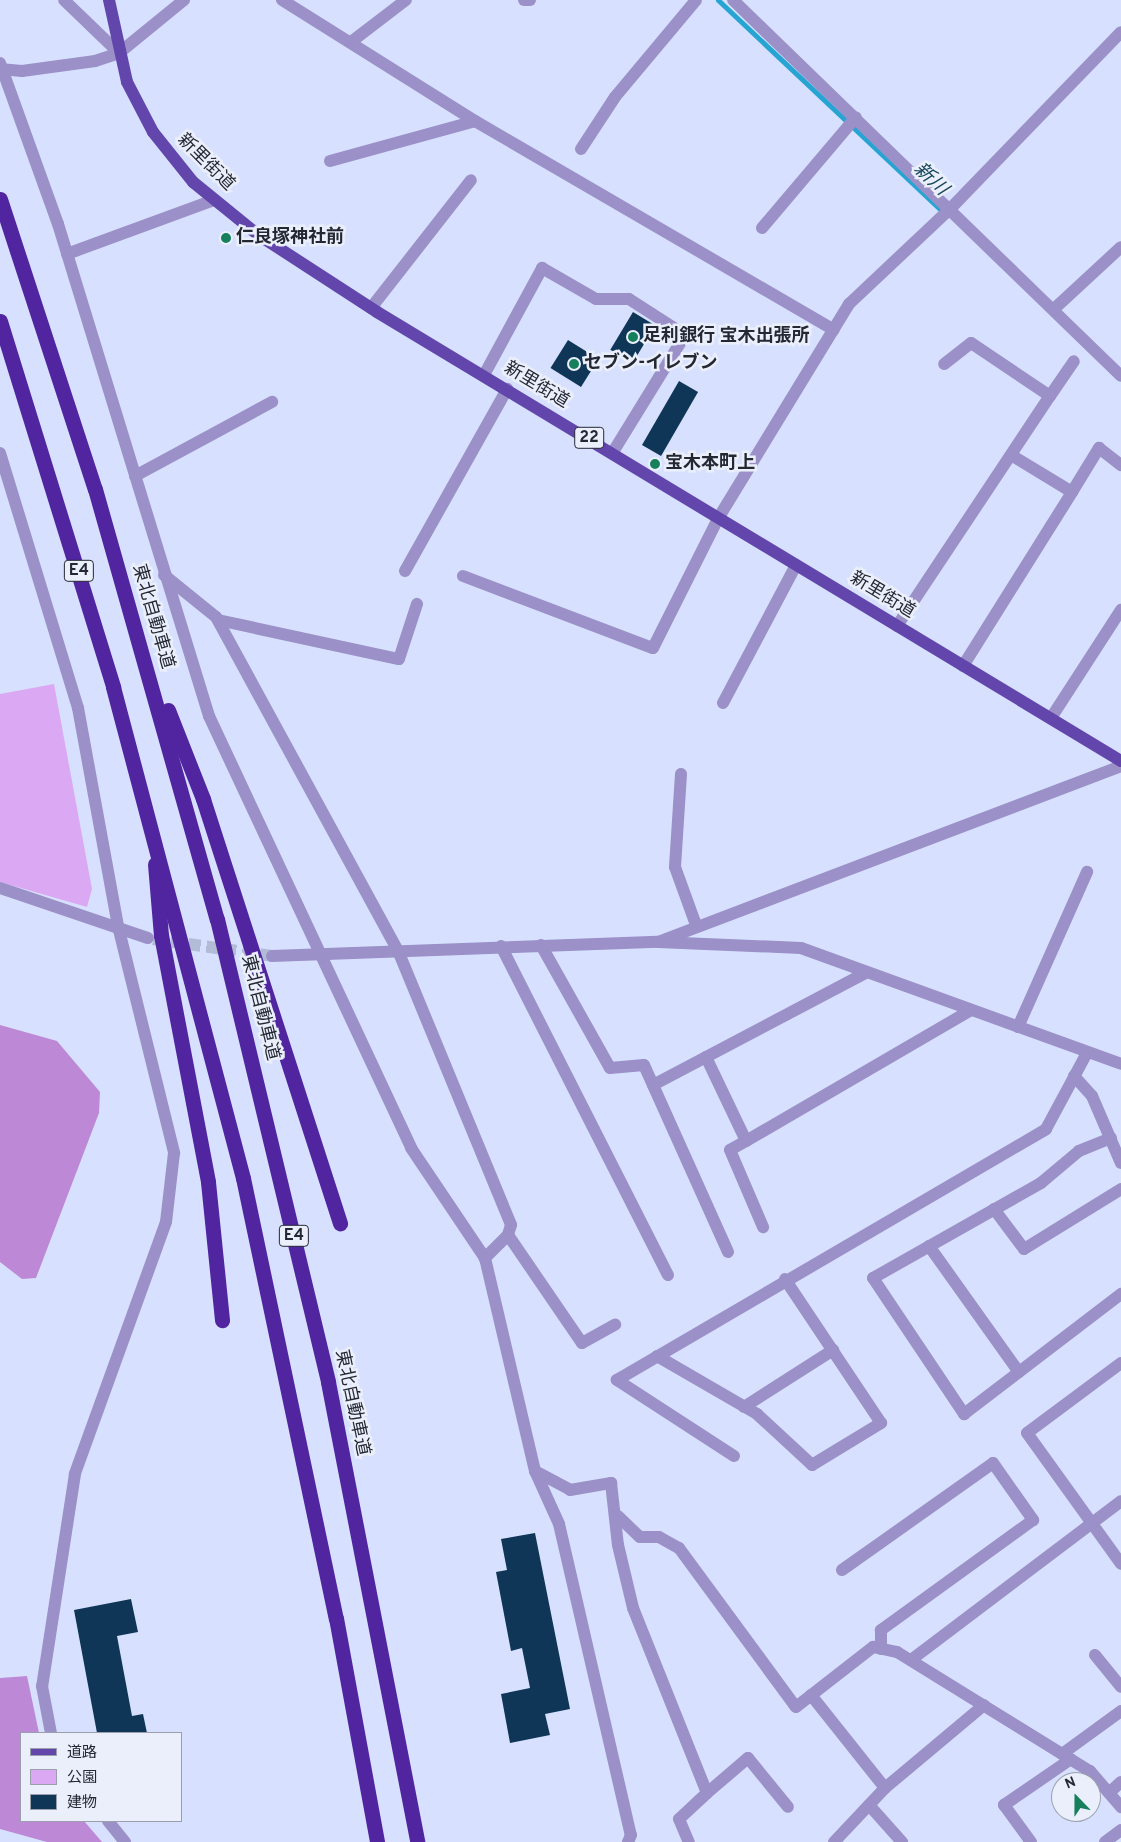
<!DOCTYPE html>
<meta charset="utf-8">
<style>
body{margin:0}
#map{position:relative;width:1121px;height:1842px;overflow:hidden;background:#d7e1ff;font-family:Overpass,"Noto Sans JP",sans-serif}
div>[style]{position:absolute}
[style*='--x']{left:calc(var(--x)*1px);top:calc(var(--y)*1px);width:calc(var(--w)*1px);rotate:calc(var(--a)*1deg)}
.green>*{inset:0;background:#dba9f3}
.forest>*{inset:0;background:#bd88d6}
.stream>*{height:5px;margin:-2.5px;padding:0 2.5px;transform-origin:2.5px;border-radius:2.5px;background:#26a5d3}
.building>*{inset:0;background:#0f3557;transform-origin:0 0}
.minor-tunnel>*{height:12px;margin-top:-6px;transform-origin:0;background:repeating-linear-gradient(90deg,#b3bcd6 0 12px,transparent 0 18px)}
.minor>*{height:12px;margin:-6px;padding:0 6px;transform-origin:6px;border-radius:6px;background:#9b90c8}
.tertiary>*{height:12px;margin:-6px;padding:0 6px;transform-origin:6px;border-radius:6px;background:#9b90c8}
.primary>*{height:12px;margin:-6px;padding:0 6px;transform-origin:6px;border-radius:6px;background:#6346ac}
.motorway>*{height:15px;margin:-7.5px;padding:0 7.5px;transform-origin:7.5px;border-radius:7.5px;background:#5125a0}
.dots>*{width:14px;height:14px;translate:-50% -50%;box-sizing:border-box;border:2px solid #eaeffb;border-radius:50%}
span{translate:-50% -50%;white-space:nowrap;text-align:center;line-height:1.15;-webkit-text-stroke:5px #eaeffb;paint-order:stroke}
.shield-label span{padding:1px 4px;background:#eaeffb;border:1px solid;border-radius:4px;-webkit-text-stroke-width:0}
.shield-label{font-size:16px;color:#242833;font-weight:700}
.street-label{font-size:18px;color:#242833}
.poi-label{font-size:18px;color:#242833;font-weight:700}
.left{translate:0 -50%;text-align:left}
.water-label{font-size:19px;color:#16475b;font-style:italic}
.legend{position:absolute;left:20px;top:1732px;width:162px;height:90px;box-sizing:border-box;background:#eaeffb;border:1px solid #9b9fab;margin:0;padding:6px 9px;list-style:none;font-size:15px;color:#242833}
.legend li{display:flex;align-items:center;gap:10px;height:25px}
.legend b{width:25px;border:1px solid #9b9fab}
.north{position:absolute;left:1051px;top:1772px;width:50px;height:50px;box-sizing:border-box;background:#eaeffb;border:1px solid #9b9fab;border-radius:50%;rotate:338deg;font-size:14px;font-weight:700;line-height:20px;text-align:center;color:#242833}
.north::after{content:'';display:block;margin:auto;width:18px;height:22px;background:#167f5b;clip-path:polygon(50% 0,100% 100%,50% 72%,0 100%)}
</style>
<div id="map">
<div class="green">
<div style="clip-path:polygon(54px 684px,92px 889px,87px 907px,0 882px,0 694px)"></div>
</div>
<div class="forest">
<div style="clip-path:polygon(0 1025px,57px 1041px,100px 1092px,99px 1113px,36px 1278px,22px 1279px,0 1262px)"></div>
<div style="clip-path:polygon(27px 1676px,39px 1733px,21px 1733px,21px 1821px,84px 1821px,102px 1842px,47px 1842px,0 1829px,0 1678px)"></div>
</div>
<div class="stream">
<div style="--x:718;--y:0;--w:312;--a:43.3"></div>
</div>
<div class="building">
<div style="left:633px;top:312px;width:26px;height:44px;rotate:31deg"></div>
<div style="left:568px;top:340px;width:36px;height:33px;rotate:32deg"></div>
<div style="left:679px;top:381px;width:22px;height:74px;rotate:30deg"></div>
<div style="clip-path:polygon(535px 1533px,570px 1709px,545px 1714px,550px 1735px,510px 1743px,501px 1694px,530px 1688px,522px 1648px,511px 1651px,496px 1572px,507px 1570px,501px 1539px)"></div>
<div style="clip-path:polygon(131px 1599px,138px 1632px,117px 1636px,132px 1716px,143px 1714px,147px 1733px,97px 1733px,74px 1610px)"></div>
</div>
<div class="minor-tunnel">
<div style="--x:153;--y:939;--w:120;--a:8.1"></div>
</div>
<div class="minor">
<div style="--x:282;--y:0;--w:228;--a:32.1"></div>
<div style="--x:475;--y:121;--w:415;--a:30.2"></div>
<div style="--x:524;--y:0;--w:6;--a:0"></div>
<div style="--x:733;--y:0;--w:540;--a:44.1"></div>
<div style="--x:351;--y:42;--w:69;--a:-37.4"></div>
<div style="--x:0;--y:63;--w:171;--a:70.2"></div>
<div style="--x:58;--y:224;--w:515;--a:72.94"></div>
<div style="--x:209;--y:716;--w:477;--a:64.9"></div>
<div style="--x:411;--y:1148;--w:133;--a:56.1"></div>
<div style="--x:485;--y:1258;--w:219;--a:76.8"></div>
<div style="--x:535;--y:1471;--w:58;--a:65.6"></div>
<div style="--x:559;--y:1524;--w:319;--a:77"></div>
<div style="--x:631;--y:1835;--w:8;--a:113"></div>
<div style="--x:0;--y:69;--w:22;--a:5"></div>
<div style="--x:22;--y:71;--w:74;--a:-7.8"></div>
<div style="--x:95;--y:61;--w:25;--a:-18"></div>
<div style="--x:119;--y:53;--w:76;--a:-136.1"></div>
<div style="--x:581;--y:149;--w:62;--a:-56.8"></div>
<div style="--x:615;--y:97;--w:126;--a:-50.1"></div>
<div style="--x:330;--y:161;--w:150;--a:-15.4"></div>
<div style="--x:762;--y:228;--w:145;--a:-49.7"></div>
<div style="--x:67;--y:254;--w:157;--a:-20.2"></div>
<div style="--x:371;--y:308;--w:162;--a:-52"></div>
<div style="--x:1054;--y:309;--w:91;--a:-42.8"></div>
<div style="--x:484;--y:375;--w:122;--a:-61.5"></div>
<div style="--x:542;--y:268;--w:62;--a:29.9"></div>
<div style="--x:596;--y:299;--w:33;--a:0"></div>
<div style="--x:629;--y:299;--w:67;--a:32.7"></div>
<div style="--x:685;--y:335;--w:137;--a:121.6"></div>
<div style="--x:1050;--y:396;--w:42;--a:-55.6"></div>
<div style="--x:0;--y:453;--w:267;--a:73"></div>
<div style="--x:78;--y:708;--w:222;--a:79.6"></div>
<div style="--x:118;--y:926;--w:234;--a:76.1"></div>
<div style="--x:174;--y:1153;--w:69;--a:96.6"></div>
<div style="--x:166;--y:1222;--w:268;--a:109.9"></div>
<div style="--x:75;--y:1474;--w:215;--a:98.8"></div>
<div style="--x:42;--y:1686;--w:48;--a:79.2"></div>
<div style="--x:135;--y:476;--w:156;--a:-28.4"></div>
<div style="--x:1072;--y:492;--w:52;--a:-58.5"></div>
<div style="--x:1099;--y:448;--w:28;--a:38"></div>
<div style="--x:405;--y:571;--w:209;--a:-60.7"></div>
<div style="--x:164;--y:575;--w:67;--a:38.9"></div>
<div style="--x:216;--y:617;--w:383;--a:61.4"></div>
<div style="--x:399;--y:953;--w:294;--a:67.6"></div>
<div style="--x:511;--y:1225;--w:10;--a:107"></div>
<div style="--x:508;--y:1235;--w:33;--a:135"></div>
<div style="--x:463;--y:576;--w:203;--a:20.8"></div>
<div style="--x:653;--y:648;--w:147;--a:-63.3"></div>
<div style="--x:719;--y:517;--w:250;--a:-58.6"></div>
<div style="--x:849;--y:304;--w:141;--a:-43.3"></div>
<div style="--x:952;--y:207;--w:243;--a:-46"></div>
<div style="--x:218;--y:620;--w:185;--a:12.2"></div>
<div style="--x:399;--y:659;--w:58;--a:-71.9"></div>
<div style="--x:897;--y:626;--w:276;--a:-56.4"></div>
<div style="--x:1050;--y:396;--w:95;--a:-146.1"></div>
<div style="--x:971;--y:343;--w:34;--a:142"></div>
<div style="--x:963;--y:666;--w:205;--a:-57.9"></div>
<div style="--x:1072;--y:492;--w:71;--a:-148.8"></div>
<div style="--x:723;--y:703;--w:156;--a:-62.1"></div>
<div style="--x:1051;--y:718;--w:129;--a:-57.1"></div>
<div style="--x:681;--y:774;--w:93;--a:93.7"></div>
<div style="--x:675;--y:867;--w:62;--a:70.1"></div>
<div style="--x:0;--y:888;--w:156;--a:18.7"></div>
<div style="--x:658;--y:942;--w:495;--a:-20.8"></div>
<div style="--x:541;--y:945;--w:141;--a:60.7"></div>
<div style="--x:610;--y:1068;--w:34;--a:-5"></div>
<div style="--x:644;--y:1065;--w:205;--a:65.8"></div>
<div style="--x:501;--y:946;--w:369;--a:63.1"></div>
<div style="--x:272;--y:956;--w:386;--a:-2.1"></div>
<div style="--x:658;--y:942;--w:143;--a:2.4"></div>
<div style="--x:801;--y:948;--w:340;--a:19.9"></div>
<div style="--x:1018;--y:1027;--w:170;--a:-66"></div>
<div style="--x:706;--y:1057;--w:93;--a:64.5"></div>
<div style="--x:746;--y:1141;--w:260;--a:-30.2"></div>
<div style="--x:1074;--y:1076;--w:27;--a:48"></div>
<div style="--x:1092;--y:1096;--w:73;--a:66.6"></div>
<div style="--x:653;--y:1085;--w:242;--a:-27.8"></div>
<div style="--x:1111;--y:1138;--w:35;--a:158"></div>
<div style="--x:1079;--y:1151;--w:50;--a:139.9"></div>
<div style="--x:1041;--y:1183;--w:193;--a:150.5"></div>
<div style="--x:873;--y:1278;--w:164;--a:56.2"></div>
<div style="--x:964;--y:1414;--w:198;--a:-37.4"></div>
<div style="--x:746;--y:1141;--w:18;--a:151"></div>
<div style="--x:730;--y:1150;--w:84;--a:66.8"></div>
<div style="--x:994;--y:1209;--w:50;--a:53.1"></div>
<div style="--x:1024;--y:1249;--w:114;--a:-31.7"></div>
<div style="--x:508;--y:1235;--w:131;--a:55.6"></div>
<div style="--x:582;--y:1343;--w:38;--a:-29"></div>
<div style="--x:929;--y:1246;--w:155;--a:54.5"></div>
<div style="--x:657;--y:1356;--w:116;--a:30.1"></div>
<div style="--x:757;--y:1414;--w:75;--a:42.8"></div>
<div style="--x:812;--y:1465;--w:81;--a:-31.3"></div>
<div style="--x:881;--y:1423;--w:173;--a:-123.7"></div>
<div style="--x:1121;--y:1363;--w:117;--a:143.3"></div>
<div style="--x:1027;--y:1433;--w:161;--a:54.3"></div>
<div style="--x:744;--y:1407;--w:106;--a:-32.6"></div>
<div style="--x:734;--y:1456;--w:140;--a:-147"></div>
<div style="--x:617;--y:1380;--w:497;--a:-30.3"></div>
<div style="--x:1046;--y:1129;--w:86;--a:-61.7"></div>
<div style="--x:535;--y:1471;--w:40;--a:28"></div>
<div style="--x:570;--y:1490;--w:42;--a:-9.7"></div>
<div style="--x:611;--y:1483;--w:62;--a:83.6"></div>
<div style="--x:618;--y:1545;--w:65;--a:76.6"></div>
<div style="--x:633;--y:1608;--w:199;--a:68.2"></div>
<div style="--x:707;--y:1793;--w:38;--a:137"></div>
<div style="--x:679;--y:1819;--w:25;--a:67"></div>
<div style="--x:618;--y:1516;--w:30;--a:44"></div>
<div style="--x:640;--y:1537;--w:19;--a:0"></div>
<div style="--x:659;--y:1537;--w:23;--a:29"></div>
<div style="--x:679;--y:1548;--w:197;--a:53.7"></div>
<div style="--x:796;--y:1707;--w:98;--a:-37.9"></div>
<div style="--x:873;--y:1647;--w:25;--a:12"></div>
<div style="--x:897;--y:1652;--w:227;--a:31.7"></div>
<div style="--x:1090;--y:1771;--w:48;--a:49.3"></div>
<div style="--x:842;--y:1570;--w:185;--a:-35.3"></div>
<div style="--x:993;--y:1463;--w:70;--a:54.9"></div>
<div style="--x:1033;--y:1520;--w:188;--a:144.1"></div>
<div style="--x:881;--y:1630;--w:19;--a:90"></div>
<div style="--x:1095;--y:1655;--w:41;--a:50.9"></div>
<div style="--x:911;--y:1660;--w:263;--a:-37.1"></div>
<div style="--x:811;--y:1695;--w:119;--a:51.5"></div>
<div style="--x:885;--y:1788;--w:129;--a:-40"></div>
<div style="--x:1062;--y:1754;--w:73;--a:-36.1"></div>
<div style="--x:707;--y:1793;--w:54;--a:-40.5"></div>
<div style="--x:748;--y:1758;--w:63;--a:50.8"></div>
<div style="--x:1109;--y:1793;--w:16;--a:-43"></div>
<div style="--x:869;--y:1805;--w:50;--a:48.3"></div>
<div style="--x:108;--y:1821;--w:27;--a:51"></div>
<div style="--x:834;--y:1842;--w:74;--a:-46.6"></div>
<div style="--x:1031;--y:1842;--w:46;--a:-126.1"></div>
<div style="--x:1004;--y:1805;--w:81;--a:-34.5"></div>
<div style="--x:1105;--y:1842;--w:20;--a:-37"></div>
</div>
<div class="tertiary">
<div style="--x:119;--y:53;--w:84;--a:-39.2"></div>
</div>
<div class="primary">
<div style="--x:109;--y:0;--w:84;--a:77.6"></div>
<div style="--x:127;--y:82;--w:56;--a:62.5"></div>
<div style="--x:153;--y:132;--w:64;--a:51.3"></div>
<div style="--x:193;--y:182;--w:82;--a:39.1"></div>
<div style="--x:257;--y:234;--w:143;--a:33"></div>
<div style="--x:377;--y:312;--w:869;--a:31.11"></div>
</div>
<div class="motorway">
<div style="--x:0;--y:199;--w:305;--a:71.9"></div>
<div style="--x:95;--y:489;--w:447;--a:74.2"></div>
<div style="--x:217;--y:919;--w:476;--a:76.5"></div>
<div style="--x:328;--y:1382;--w:469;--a:79"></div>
<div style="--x:0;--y:321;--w:383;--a:72.8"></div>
<div style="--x:113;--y:687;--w:508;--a:75.17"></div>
<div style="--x:243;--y:1178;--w:450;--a:78.1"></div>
<div style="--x:336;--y:1618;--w:228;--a:79.6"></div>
<div style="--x:168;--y:710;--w:96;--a:68.5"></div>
<div style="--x:203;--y:799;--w:446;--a:72.1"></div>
<div style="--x:155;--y:864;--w:71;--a:85.2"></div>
<div style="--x:161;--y:935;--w:251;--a:79.2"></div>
<div style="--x:208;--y:1182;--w:139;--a:84.2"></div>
</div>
<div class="dots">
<div style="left:226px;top:238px;background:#167f5b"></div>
<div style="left:633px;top:337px;background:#167f5b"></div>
<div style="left:574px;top:364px;background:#167f5b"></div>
<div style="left:655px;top:464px;background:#167f5b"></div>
</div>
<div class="shield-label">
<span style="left:589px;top:438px">22</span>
<span style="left:79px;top:571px">E4</span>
<span style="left:294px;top:1236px">E4</span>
</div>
<div class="street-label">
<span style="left:205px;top:163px;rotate:45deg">新里街道</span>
<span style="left:536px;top:386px;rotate:31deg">新里街道</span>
<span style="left:882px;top:596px;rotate:31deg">新里街道</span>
<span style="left:152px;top:617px;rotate:74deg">東北自動車道</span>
<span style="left:259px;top:1008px;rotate:76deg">東北自動車道</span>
<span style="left:351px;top:1403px;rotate:78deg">東北自動車道</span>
</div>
<div class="poi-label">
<span class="left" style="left:236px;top:238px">仁良塚神社前</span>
<span class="left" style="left:643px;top:337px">足利銀行 宝木出張所</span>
<span class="left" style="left:584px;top:364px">セブン-イレブン</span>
<span class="left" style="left:665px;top:464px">宝木本町上</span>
</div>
<div class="water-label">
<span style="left:930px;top:180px;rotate:43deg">新川</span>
</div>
<ul class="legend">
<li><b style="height:6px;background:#6346ac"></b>道路</li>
<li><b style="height:14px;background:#dba9f3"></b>公園</li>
<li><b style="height:14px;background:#0f3557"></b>建物</li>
</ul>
<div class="north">N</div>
</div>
